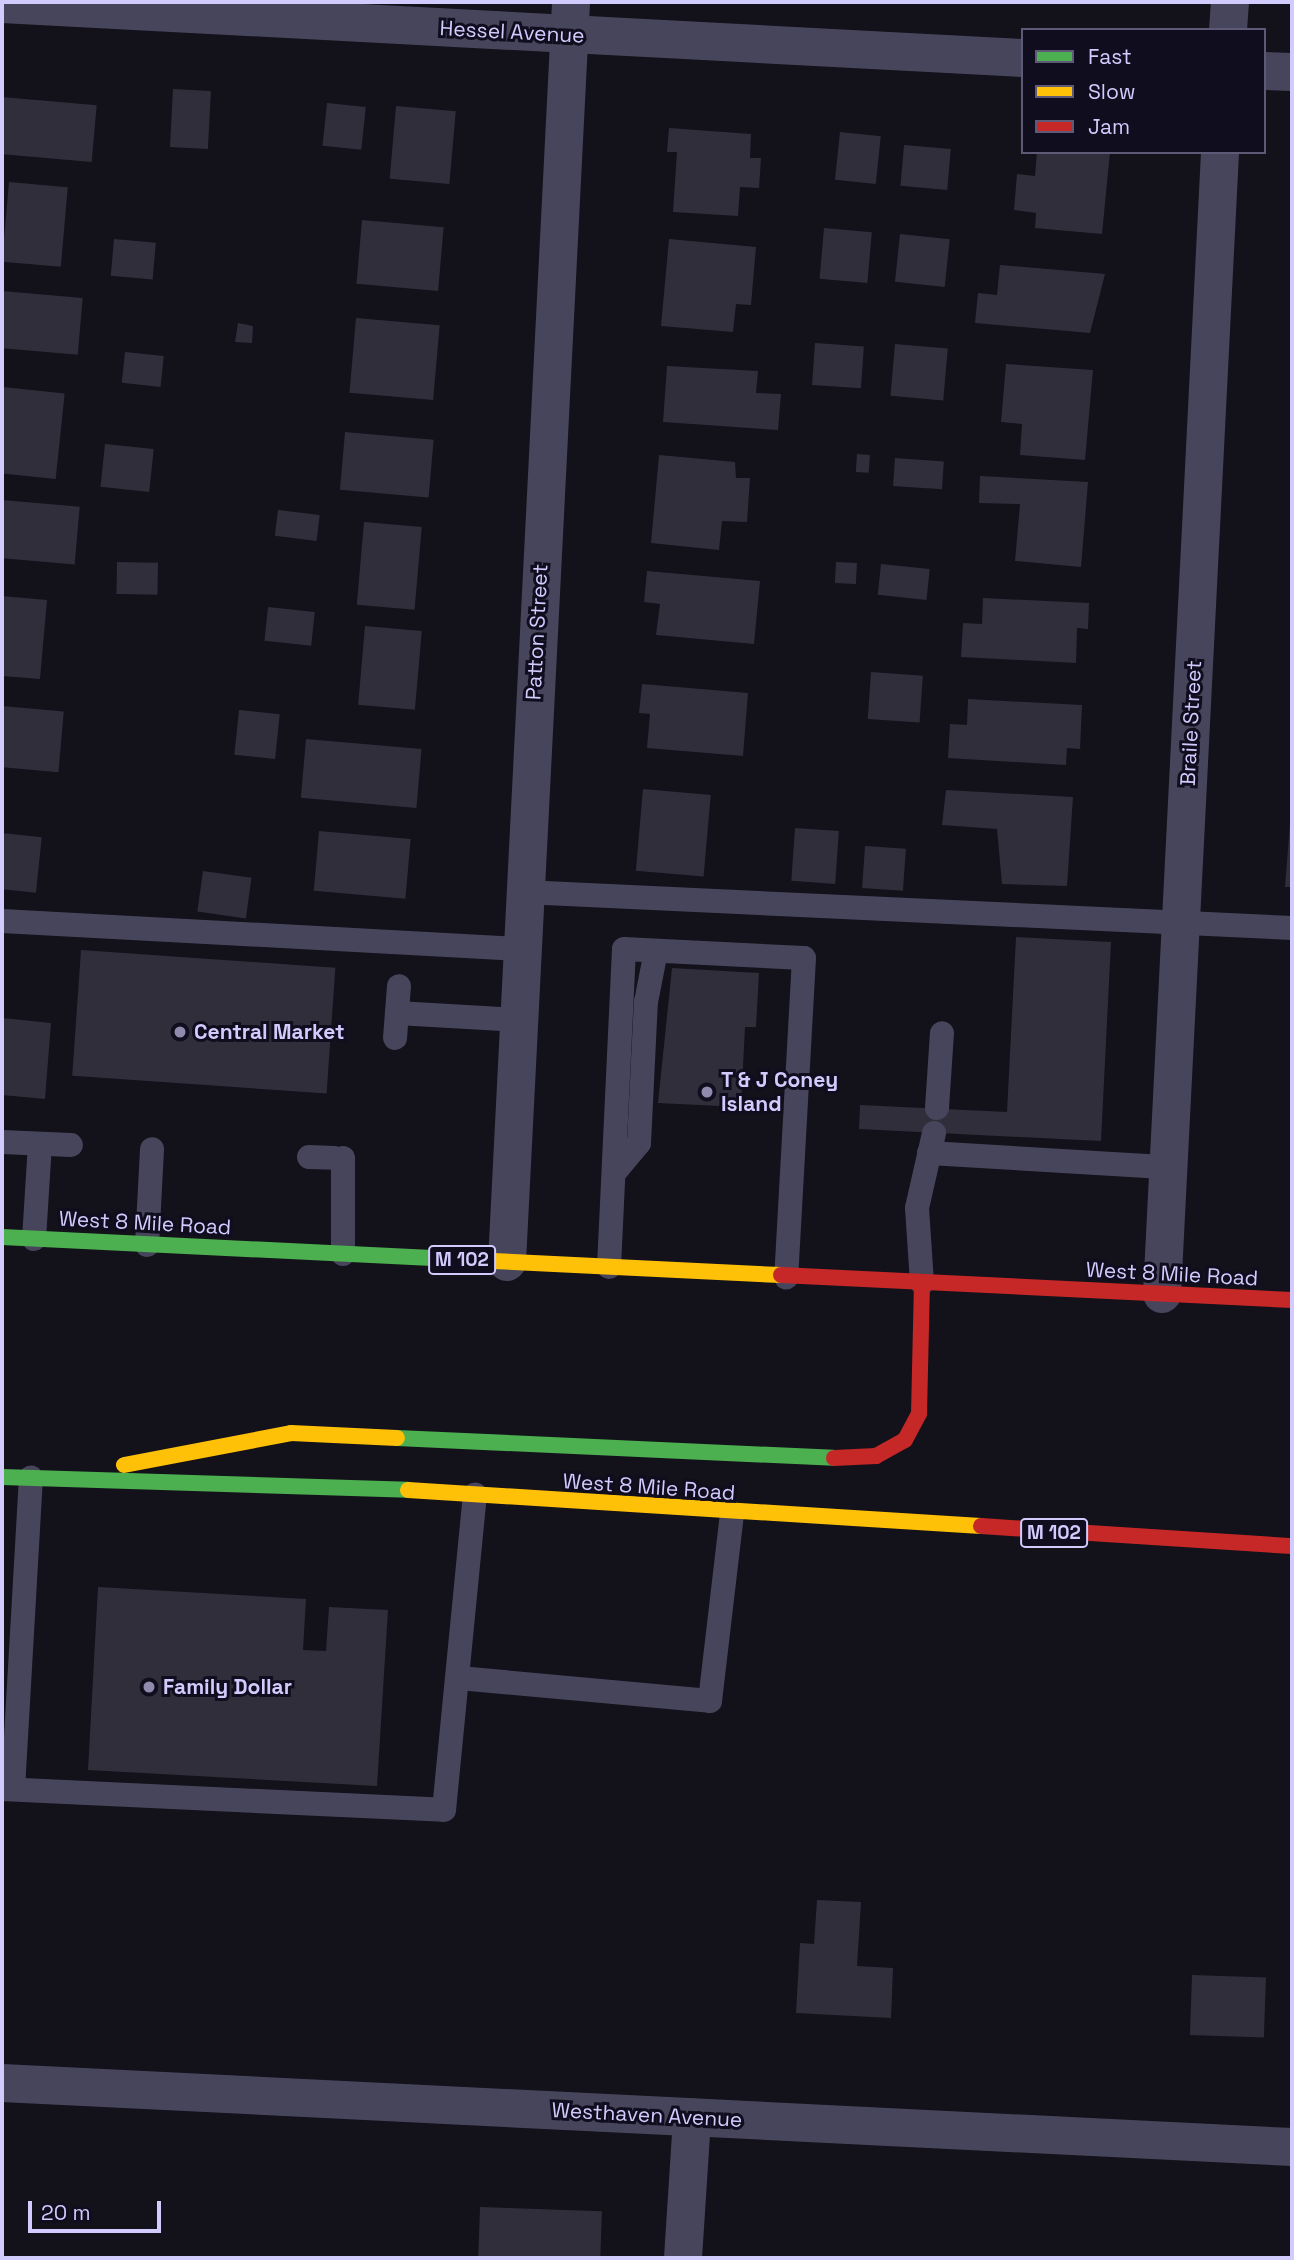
<!DOCTYPE html>
<style>
body{margin:0}
#map{position:relative;width:1294px;height:2260px;overflow:hidden;background:#13111a;font-family:"Space Grotesk",sans-serif}
div>[style]{position:absolute}
[style*='--x']{left:calc(var(--x)*1px);top:calc(var(--y)*1px);width:calc(var(--w)*1px);rotate:calc(var(--a)*1deg)}
.building>*{inset:0;background:#312e3c;transform-origin:0 0}
.lane>*{height:24px;margin:-12px;padding:0 12px;transform-origin:12px;border-radius:12px;background:#47455b}
.street>*{height:38px;margin:-19px;padding:0 19px;transform-origin:19px;border-radius:19px;background:#47455b}
.fast>*{height:16px;margin:-8px;padding:0 8px;transform-origin:8px;border-radius:8px;background:#4caf50}
.slow>*{height:16px;margin:-8px;padding:0 8px;transform-origin:8px;border-radius:8px;background:#ffc107}
.jam>*{height:16px;margin:-8px;padding:0 8px;transform-origin:8px;border-radius:8px;background:#c62828}
.dots>*{width:19px;height:19px;translate:-50% -50%;box-sizing:border-box;border:4px solid #100d1e;border-radius:50%}
span{translate:-50% -50%;white-space:nowrap;text-align:center;line-height:1.15;-webkit-text-stroke:6px #100d1e;paint-order:stroke}
.shield-label span{padding:2px 5px;background:#100d1e;border:2px solid;border-radius:5px;-webkit-text-stroke-width:0}
.shield-label{font-size:19px;color:#d2cbfd;font-weight:700}
.street-label{font-size:21px;color:#d2cbfd}
.poi-label{font-size:21px;color:#d2cbfd;font-weight:700}
.left{translate:0 -50%;text-align:left}
.frame{position:absolute;inset:0;border:4px solid #d2cbfd;pointer-events:none}
.legend{position:absolute;left:1021px;top:28px;width:245px;height:126px;box-sizing:border-box;background:#100d1e;border:2px solid #5e5977;margin:0;padding:9px 12px;list-style:none;font-size:21px;color:#d2cbfd}
.legend li{display:flex;align-items:center;gap:14px;height:35px}
.legend b{width:35px;border:2px solid #5e5977}
.scale{position:absolute;left:28px;top:2201px;width:133px;height:32px;box-sizing:border-box;border:4px solid #d2cbfd;border-top:0;padding-left:9px;font-size:21px;line-height:24px;white-space:nowrap;color:#d2cbfd;-webkit-text-stroke:5px #100d1e;paint-order:stroke}
</style>
<div id="map">
<div class="building">
<div style="left:173px;top:89px;width:38px;height:58px;rotate:3deg"></div>
<div style="left:2px;top:97px;width:95px;height:57px;rotate:5deg"></div>
<div style="left:327px;top:103px;width:39px;height:43px;rotate:6deg"></div>
<div style="left:396px;top:106px;width:60px;height:73px;rotate:5deg"></div>
<div style="clip-path:polygon(669px 128px,751px 134px,750px 158px,761px 158px,759px 188px,740px 187px,738px 216px,673px 212px,677px 152px,667px 152px)"></div>
<div style="left:840px;top:132px;width:41px;height:48px;rotate:6deg"></div>
<div style="left:904px;top:145px;width:47px;height:41px;rotate:5deg"></div>
<div style="clip-path:polygon(1037px 152px,1110px 152px,1102px 234px,1035px 228px,1036px 213px,1014px 210px,1017px 174px,1035px 176px)"></div>
<div style="left:9px;top:182px;width:59px;height:80px;rotate:5deg"></div>
<div style="left:362px;top:220px;width:82px;height:64px;rotate:5deg"></div>
<div style="left:824px;top:228px;width:48px;height:51px;rotate:5deg"></div>
<div style="left:900px;top:234px;width:50px;height:48px;rotate:6deg"></div>
<div style="left:114px;top:239px;width:42px;height:37px;rotate:5deg"></div>
<div style="clip-path:polygon(669px 239px,756px 247px,751px 305px,736px 304px,733px 332px,661px 326px)"></div>
<div style="clip-path:polygon(1000px 265px,1105px 274px,1090px 333px,975px 323px,978px 293px,997px 295px)"></div>
<div style="left:2px;top:291px;width:81px;height:57px;rotate:5deg"></div>
<div style="left:356px;top:318px;width:84px;height:75px;rotate:5deg"></div>
<div style="clip-path:polygon(238px 323px,253px 326px,252px 343px,235px 342px)"></div>
<div style="left:815px;top:343px;width:49px;height:42px;rotate:4deg"></div>
<div style="left:895px;top:344px;width:53px;height:52px;rotate:5deg"></div>
<div style="left:125px;top:352px;width:39px;height:31px;rotate:6deg"></div>
<div style="clip-path:polygon(1006px 364px,1093px 370px,1085px 460px,1020px 455px,1022px 424px,1001px 422px)"></div>
<div style="clip-path:polygon(667px 366px,758px 371px,756px 393px,781px 394px,778px 430px,663px 422px)"></div>
<div style="left:3px;top:387px;width:62px;height:86px;rotate:6deg"></div>
<div style="left:345px;top:432px;width:89px;height:58px;rotate:5deg"></div>
<div style="left:105px;top:444px;width:49px;height:43px;rotate:6deg"></div>
<div style="left:857px;top:454px;width:13px;height:18px;rotate:4deg"></div>
<div style="clip-path:polygon(659px 455px,735px 462px,736px 478px,750px 478px,747px 522px,722px 521px,719px 550px,651px 543px)"></div>
<div style="left:895px;top:458px;width:49px;height:28px;rotate:4deg"></div>
<div style="clip-path:polygon(980px 476px,1088px 482px,1081px 567px,1015px 561px,1020px 504px,979px 503px)"></div>
<div style="left:2px;top:500px;width:78px;height:58px;rotate:5deg"></div>
<div style="left:278px;top:510px;width:42px;height:26px;rotate:7deg"></div>
<div style="left:364px;top:522px;width:58px;height:83px;rotate:5deg"></div>
<div style="left:117px;top:562px;width:41px;height:32px;rotate:1deg"></div>
<div style="left:836px;top:562px;width:21px;height:21px;rotate:3deg"></div>
<div style="left:881px;top:564px;width:49px;height:31px;rotate:6deg"></div>
<div style="clip-path:polygon(647px 571px,760px 581px,754px 644px,656px 635px,660px 604px,644px 602px)"></div>
<div style="clip-path:polygon(2px 596px,47px 600px,40px 679px,2px 676px)"></div>
<div style="clip-path:polygon(983px 598px,1089px 603px,1088px 629px,1077px 628px,1076px 663px,961px 657px,963px 623px,982px 624px)"></div>
<div style="left:268px;top:607px;width:47px;height:34px;rotate:6deg"></div>
<div style="left:365px;top:626px;width:57px;height:79px;rotate:5deg"></div>
<div style="left:871px;top:672px;width:52px;height:47px;rotate:4deg"></div>
<div style="clip-path:polygon(642px 684px,748px 693px,743px 756px,647px 748px,650px 714px,639px 713px)"></div>
<div style="clip-path:polygon(968px 699px,1082px 705px,1080px 749px,1067px 748px,1066px 765px,948px 758px,950px 724px,967px 725px)"></div>
<div style="left:2px;top:706px;width:62px;height:61px;rotate:5deg"></div>
<div style="left:239px;top:710px;width:41px;height:45px;rotate:6deg"></div>
<div style="left:306px;top:739px;width:116px;height:59px;rotate:5deg"></div>
<div style="left:643px;top:789px;width:68px;height:82px;rotate:5deg"></div>
<div style="clip-path:polygon(946px 790px,1073px 797px,1067px 886px,1002px 884px,997px 829px,942px 825px)"></div>
<div style="clip-path:polygon(1290px 823px,1292px 823px,1292px 887px,1285px 887px)"></div>
<div style="left:795px;top:828px;width:44px;height:53px;rotate:4deg"></div>
<div style="left:319px;top:831px;width:92px;height:60px;rotate:5deg"></div>
<div style="left:2px;top:833px;width:40px;height:56px;rotate:6deg"></div>
<div style="left:865px;top:846px;width:41px;height:42px;rotate:4deg"></div>
<div style="left:203px;top:871px;width:49px;height:41px;rotate:8deg"></div>
<div style="clip-path:polygon(1016px 937px,1111px 942px,1101px 1141px,859px 1129px,860px 1105px,1007px 1112px)"></div>
<div style="left:81px;top:950px;width:255px;height:126px;rotate:4deg"></div>
<div style="clip-path:polygon(672px 968px,759px 973px,756px 1027px,745px 1027px,741px 1107px,658px 1103px)"></div>
<div style="clip-path:polygon(2px 1018px,51px 1023px,45px 1099px,2px 1095px)"></div>
<div style="clip-path:polygon(98px 1587px,306px 1599px,303px 1650px,326px 1651px,329px 1607px,388px 1610px,377px 1786px,88px 1770px)"></div>
<div style="clip-path:polygon(817px 1900px,861px 1902px,857px 1966px,893px 1968px,891px 2018px,796px 2013px,800px 1943px,814px 1944px)"></div>
<div style="left:1192px;top:1975px;width:74px;height:60px;rotate:2deg"></div>
<div style="left:480px;top:2207px;width:122px;height:51px;rotate:2deg"></div>
</div>
<div class="lane">
<div style="--x:524;--y:892;--w:769;--a:2.68"></div>
<div style="--x:2;--y:921;--w:520;--a:3.09"></div>
<div style="--x:397;--y:1013;--w:121;--a:3.3"></div>
<div style="--x:395;--y:1038;--w:52;--a:-85.6"></div>
<div style="--x:937;--y:1108;--w:75;--a:-86.2"></div>
<div style="--x:2;--y:1142;--w:69;--a:2.5"></div>
<div style="--x:929;--y:1153;--w:239;--a:3.4"></div>
<div style="--x:309;--y:1157;--w:25;--a:2"></div>
<div style="--x:614;--y:1173;--w:39;--a:-50"></div>
<div style="--x:639;--y:1143;--w:141;--a:-87.2"></div>
<div style="--x:646;--y:1002;--w:52;--a:-78.9"></div>
<div style="--x:34;--y:1239;--w:95;--a:-86.4"></div>
<div style="--x:147;--y:1245;--w:96;--a:-87"></div>
<div style="--x:343;--y:1254;--w:96;--a:-90"></div>
<div style="--x:609;--y:1267;--w:318;--a:-87.3"></div>
<div style="--x:624;--y:949;--w:180;--a:2.9"></div>
<div style="--x:804;--y:958;--w:320;--a:93.2"></div>
<div style="--x:922;--y:1283;--w:75;--a:-93.8"></div>
<div style="--x:917;--y:1208;--w:77;--a:-77.2"></div>
<div style="--x:459;--y:1678;--w:252;--a:5.2"></div>
<div style="--x:710;--y:1701;--w:188;--a:-83.3"></div>
<div style="--x:2;--y:1789;--w:442;--a:2.7"></div>
<div style="--x:444;--y:1810;--w:317;--a:-84.4"></div>
<div style="--x:13;--y:1789;--w:312;--a:-86.7"></div>
</div>
<div class="street">
<div style="--x:2;--y:4;--w:1022;--a:3.03"></div>
<div style="--x:1228;--y:30;--w:28;--a:-86"></div>
<div style="--x:1264;--y:71;--w:28;--a:2"></div>
<div style="--x:507;--y:1262;--w:1262;--a:-87.09"></div>
<div style="--x:1162;--y:1294;--w:1143;--a:-87.09"></div>
<div style="--x:2;--y:2083;--w:1292;--a:2.84"></div>
<div style="--x:683;--y:2258;--w:141;--a:-86.3"></div>
</div>
<div class="fast">
<div style="--x:2;--y:1237;--w:471;--a:2.8"></div>
<div style="--x:397;--y:1438;--w:437;--a:2.6"></div>
<div style="--x:2;--y:1477;--w:406;--a:1.8"></div>
</div>
<div class="slow">
<div style="--x:472;--y:1260;--w:309;--a:2.8"></div>
<div style="--x:124;--y:1465;--w:170;--a:-10.8"></div>
<div style="--x:291;--y:1433;--w:106;--a:2.7"></div>
<div style="--x:408;--y:1490;--w:574;--a:3.6"></div>
</div>
<div class="jam">
<div style="--x:781;--y:1275;--w:512;--a:2.8"></div>
<div style="--x:834;--y:1458;--w:42;--a:-2.7"></div>
<div style="--x:876;--y:1456;--w:33;--a:-29"></div>
<div style="--x:905;--y:1440;--w:30;--a:-62"></div>
<div style="--x:919;--y:1414;--w:131;--a:-88.7"></div>
<div style="--x:981;--y:1526;--w:312;--a:3.7"></div>
</div>
<div class="dots">
<div style="left:180px;top:1032px;background:#8f8aae"></div>
<div style="left:707px;top:1092px;background:#8f8aae"></div>
<div style="left:149px;top:1687px;background:#8f8aae"></div>
</div>
<div class="shield-label">
<span style="left:462px;top:1260px">M 102</span>
<span style="left:1054px;top:1533px">M 102</span>
</div>
<div class="street-label">
<span style="left:512px;top:32px;rotate:3deg">Hessel Avenue</span>
<span style="left:537px;top:632px;rotate:-87deg">Patton Street</span>
<span style="left:1191px;top:723px;rotate:-87deg">Braile Street</span>
<span style="left:145px;top:1223px;rotate:3deg">West 8 Mile Road</span>
<span style="left:1172px;top:1274px;rotate:3deg">West 8 Mile Road</span>
<span style="left:649px;top:1487px;rotate:4deg">West 8 Mile Road</span>
<span style="left:647px;top:2115px;rotate:3deg">Westhaven Avenue</span>
</div>
<div class="poi-label">
<span class="left" style="left:194px;top:1032px">Central Market</span>
<span class="left" style="left:721px;top:1092px">T &amp; J Coney<br>Island</span>
<span class="left" style="left:163px;top:1687px">Family Dollar</span>
</div>
<div class="frame"></div>
<ul class="legend">
<li><b style="height:9px;background:#4caf50"></b>Fast</li>
<li><b style="height:9px;background:#ffc107"></b>Slow</li>
<li><b style="height:9px;background:#c62828"></b>Jam</li>
</ul>
<div class="scale">20 m</div>
</div>
